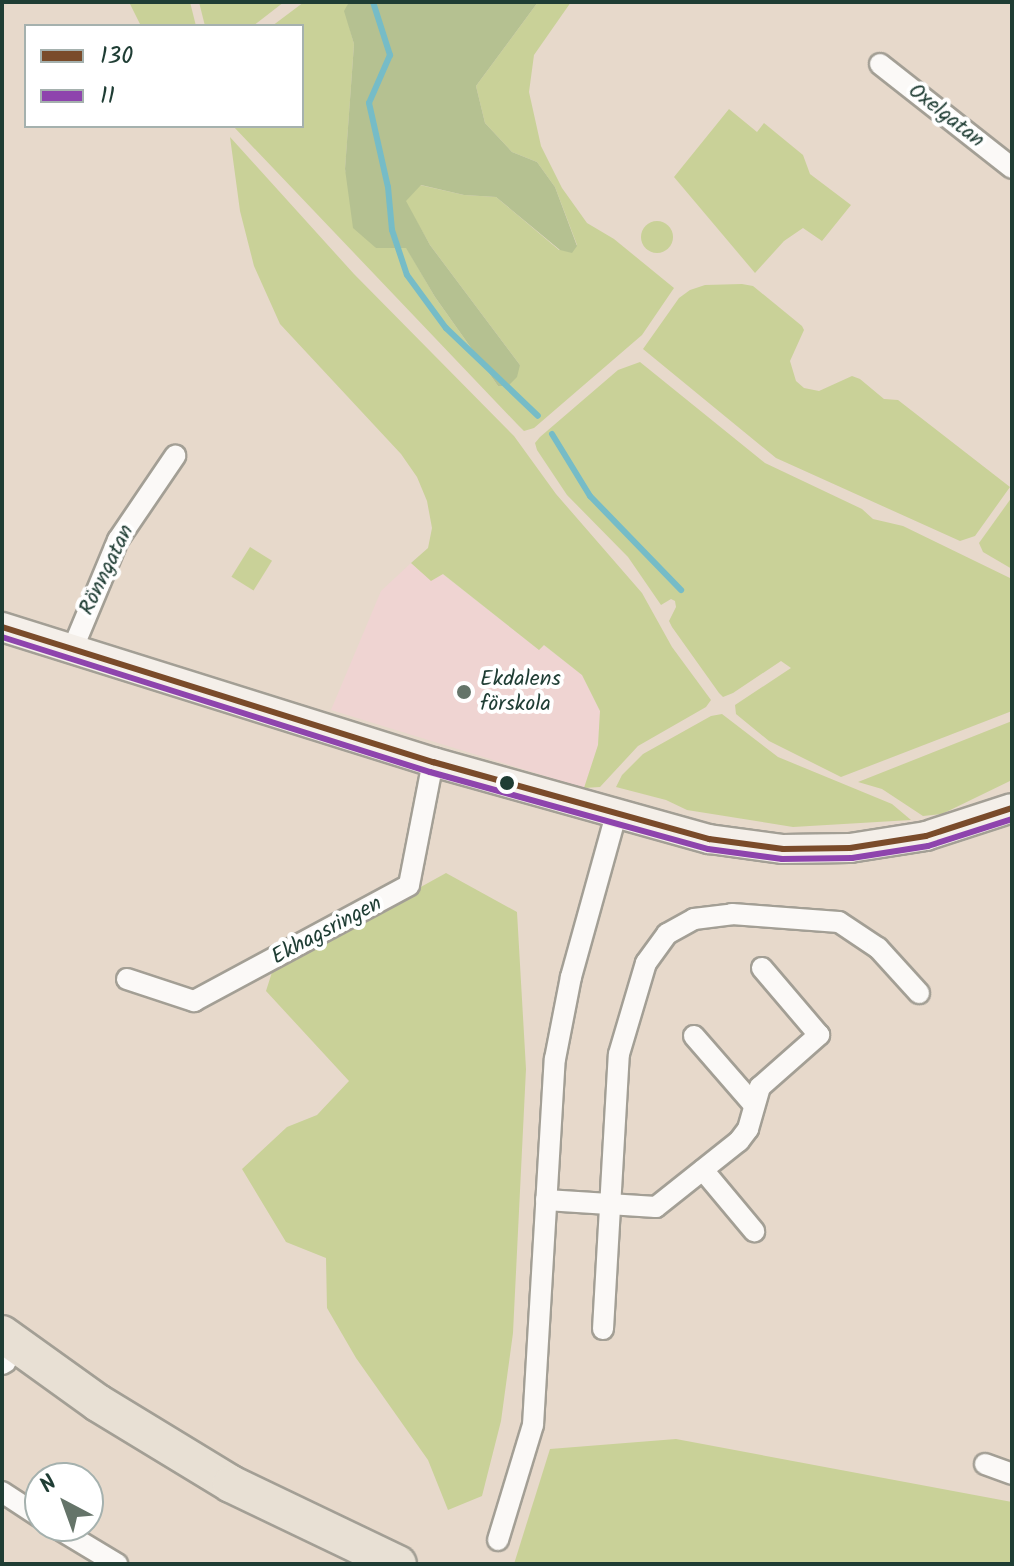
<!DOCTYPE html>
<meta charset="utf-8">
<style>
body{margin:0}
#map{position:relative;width:1014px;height:1566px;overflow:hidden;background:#e7d9cb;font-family:Kalam,sans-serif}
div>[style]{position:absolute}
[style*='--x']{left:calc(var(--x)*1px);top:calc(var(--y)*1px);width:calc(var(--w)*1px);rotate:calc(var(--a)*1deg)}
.built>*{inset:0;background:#efd4d2}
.green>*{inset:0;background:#c9d198;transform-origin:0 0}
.round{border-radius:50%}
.forest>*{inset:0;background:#b5c191}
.stream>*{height:6px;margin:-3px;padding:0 3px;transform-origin:3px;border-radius:3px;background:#76bcc7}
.roads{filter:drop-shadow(2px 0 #a39f95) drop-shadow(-2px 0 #a39f95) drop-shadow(0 2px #a39f95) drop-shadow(0 -2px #a39f95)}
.street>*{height:20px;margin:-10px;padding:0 10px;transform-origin:10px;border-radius:10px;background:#fbf9f7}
.secondary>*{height:28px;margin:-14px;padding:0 14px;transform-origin:14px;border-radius:14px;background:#f4efe9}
.highway>*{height:36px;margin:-18px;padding:0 18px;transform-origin:18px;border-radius:18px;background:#e8e0d4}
.bus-1>*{height:6px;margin:-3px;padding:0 3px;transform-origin:3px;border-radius:3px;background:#7a4b2a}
.bus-2>*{height:6px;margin:-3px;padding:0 3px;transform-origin:3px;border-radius:3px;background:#8e44ad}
.dots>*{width:22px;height:22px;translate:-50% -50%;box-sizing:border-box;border:4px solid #fff;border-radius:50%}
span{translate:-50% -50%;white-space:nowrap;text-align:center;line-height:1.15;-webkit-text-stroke:8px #fff;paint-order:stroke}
.street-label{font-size:22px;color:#1f3d34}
.poi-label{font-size:22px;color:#1f3d34}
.left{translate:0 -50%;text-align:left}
.frame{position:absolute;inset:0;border:4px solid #1f3d34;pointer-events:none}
.legend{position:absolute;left:24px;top:24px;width:280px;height:104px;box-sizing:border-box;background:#fff;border:2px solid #a5b1ae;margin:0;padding:10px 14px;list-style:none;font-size:24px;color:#1f3d34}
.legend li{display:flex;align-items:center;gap:16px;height:40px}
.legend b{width:40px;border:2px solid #a5b1ae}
.north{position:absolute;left:24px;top:1462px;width:80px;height:80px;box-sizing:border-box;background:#fff;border:2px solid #a5b1ae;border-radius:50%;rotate:319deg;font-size:22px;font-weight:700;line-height:32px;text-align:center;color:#1f3d34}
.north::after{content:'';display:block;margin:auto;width:28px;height:36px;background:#657469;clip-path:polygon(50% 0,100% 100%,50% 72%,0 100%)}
</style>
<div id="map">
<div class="built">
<div style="clip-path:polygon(411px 563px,431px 580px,442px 574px,539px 650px,543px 645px,582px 675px,600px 711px,598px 745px,584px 788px,331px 710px,381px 591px)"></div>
</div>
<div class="green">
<div style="clip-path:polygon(129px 2px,190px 2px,196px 26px,141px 26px)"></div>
<div style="clip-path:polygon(199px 2px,284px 2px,253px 26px,205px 26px)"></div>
<div style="clip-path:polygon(304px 2px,349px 2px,345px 11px,354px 44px,345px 170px,376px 248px,406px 247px,435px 297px,498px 386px,520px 365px,430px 245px,405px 201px,420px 185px,464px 195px,496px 197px,559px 250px,577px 245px,555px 187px,537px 162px,512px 152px,485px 123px,476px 86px,538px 2px,571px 2px,534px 55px,529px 92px,541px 146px,562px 188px,587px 223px,614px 239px,674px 288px,642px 335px,534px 428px,524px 431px,517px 424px,233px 126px,302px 126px,302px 26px,272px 26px)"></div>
<div style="clip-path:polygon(729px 109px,757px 132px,764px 123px,803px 155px,810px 174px,851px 205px,822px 241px,803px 228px,784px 241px,755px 273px,674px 177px)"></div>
<div style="clip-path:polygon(230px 137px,354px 274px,514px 436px,556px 494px,642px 593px,672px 647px,711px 700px,706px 707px,638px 746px,600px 787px,584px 788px,598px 745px,600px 711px,582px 675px,544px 645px,539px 650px,443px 574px,431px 581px,411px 563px,428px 548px,432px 528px,427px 501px,417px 477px,401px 454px,280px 324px,254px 266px,240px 211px)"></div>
<div class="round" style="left:641px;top:221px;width:32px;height:32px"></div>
<div style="clip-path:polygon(742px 284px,753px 286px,802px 326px,804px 330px,790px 361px,796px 381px,804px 388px,819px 391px,852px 376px,860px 379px,884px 399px,898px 400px,1010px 487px,975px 536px,960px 541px,776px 458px,643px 349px,679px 298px,690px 290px,705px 285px)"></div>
<div style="clip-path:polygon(640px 362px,765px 463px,862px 509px,873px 519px,903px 526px,1012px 579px,1012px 711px,841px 777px,769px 741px,736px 714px,735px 705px,791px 668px,781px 661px,733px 693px,723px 697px,719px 693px,672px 627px,669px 621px,676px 607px,675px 601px,671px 599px,661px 605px,628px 557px,567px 495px,537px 450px,535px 443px,540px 437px,618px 370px)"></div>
<div style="clip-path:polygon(1012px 497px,1012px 569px,983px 552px,979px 543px)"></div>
<div style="left:250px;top:547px;width:26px;height:35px;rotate:32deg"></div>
<div style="clip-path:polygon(722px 714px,778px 757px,892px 804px,911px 820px,793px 827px,687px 810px,666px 800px,616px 787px,622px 775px,643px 754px,711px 716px)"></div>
<div style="clip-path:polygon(1012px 721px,1012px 780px,942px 814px,923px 816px,882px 789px,858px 782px)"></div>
<div style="clip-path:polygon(446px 873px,517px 912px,526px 1069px,513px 1333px,501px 1421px,482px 1496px,448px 1510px,428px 1460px,356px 1358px,327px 1308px,326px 1258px,286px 1242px,242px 1169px,287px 1127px,317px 1115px,349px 1081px,266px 991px,273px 969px)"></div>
<div style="clip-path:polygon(676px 1439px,1012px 1502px,1012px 1564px,514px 1564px,550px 1449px)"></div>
</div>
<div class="forest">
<div style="clip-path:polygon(349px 2px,538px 2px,476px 86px,485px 123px,512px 152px,537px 162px,555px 187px,577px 246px,572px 253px,560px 250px,496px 197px,464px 195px,421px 185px,406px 201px,430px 245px,520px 365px,517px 377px,508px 386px,498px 386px,435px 297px,406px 248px,376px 248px,353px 228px,345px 169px,354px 44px,344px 11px)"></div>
</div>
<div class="stream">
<div style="--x:373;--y:2;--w:56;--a:72.2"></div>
<div style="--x:390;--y:55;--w:52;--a:113.6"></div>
<div style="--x:369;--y:103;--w:86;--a:77.3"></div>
<div style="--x:388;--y:187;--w:43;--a:84.7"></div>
<div style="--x:392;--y:230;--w:47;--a:71.6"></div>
<div style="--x:407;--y:275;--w:66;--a:53.7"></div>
<div style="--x:446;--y:328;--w:127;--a:43.7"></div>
<div style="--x:552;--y:434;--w:73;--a:58.5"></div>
<div style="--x:590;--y:496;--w:131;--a:45.9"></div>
</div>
<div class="roads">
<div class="street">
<div style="--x:880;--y:64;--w:168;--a:38.2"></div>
<div style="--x:73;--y:648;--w:117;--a:-67.4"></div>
<div style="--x:118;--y:540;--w:102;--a:-55.8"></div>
<div style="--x:127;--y:979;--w:71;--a:18.2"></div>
<div style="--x:194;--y:1001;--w:244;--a:-28.3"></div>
<div style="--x:409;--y:885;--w:125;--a:-79"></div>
<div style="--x:694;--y:1036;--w:91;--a:49"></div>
<div style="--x:703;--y:1170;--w:80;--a:50.1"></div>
<div style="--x:546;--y:1200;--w:110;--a:3.6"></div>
<div style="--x:656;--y:1207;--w:106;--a:-38.5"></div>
<div style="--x:739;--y:1141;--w:15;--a:-53"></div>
<div style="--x:748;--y:1129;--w:44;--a:-74.1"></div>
<div style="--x:760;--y:1087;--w:79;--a:-41.4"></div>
<div style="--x:819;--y:1035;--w:88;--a:-130.4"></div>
<div style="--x:603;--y:1329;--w:275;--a:-86.7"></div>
<div style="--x:619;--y:1054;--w:95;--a:-73.5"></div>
<div style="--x:646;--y:963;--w:36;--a:-54"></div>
<div style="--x:667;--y:934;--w:31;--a:-29"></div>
<div style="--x:694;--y:919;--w:38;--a:-7"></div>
<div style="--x:732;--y:914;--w:107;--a:4.3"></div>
<div style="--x:839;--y:922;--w:47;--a:33.7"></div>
<div style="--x:878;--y:948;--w:61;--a:47.7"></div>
<div style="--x:2;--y:1364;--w:4;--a:-27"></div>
<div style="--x:985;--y:1464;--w:29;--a:20"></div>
<div style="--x:2;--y:1492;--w:45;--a:33.3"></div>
<div style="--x:54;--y:1526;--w:74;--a:31.1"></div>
<div style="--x:498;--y:1540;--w:120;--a:-73.1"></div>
<div style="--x:533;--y:1425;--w:367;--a:-86.6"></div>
<div style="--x:555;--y:1059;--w:84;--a:-79"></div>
<div style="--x:571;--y:977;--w:168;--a:-74.5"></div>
</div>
<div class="secondary">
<div style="--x:2;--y:627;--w:452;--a:17.4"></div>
<div style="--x:433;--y:762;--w:287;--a:15.6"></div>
<div style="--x:709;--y:839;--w:75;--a:7.7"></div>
<div style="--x:783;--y:849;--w:67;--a:-0.9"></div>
<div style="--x:850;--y:848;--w:77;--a:-9"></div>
<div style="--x:926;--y:836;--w:90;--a:-18"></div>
</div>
<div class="highway">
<div style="--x:2;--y:1334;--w:118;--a:35.7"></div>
<div style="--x:98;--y:1403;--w:156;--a:31.3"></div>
<div style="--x:231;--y:1484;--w:185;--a:25.6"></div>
</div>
</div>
<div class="bus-1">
<div style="--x:2;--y:627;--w:452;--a:17.4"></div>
<div style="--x:433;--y:762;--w:287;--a:15.6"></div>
<div style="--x:709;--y:839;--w:75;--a:7.7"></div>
<div style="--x:783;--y:849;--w:67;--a:-0.9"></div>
<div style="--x:850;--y:848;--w:77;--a:-9"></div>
<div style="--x:926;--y:836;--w:90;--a:-18"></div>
</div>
<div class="bus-2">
<div style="--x:2;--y:637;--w:449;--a:17.5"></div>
<div style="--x:430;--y:772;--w:288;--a:15.5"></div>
<div style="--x:708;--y:849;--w:75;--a:7.7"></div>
<div style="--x:782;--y:859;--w:70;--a:-0.8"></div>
<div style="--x:852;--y:858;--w:77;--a:-9"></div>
<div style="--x:928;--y:846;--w:88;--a:-17.8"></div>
</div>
<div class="dots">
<div style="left:464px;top:692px;background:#657469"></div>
<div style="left:507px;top:783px;background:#1f3d34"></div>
</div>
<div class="street-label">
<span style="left:946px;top:116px;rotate:38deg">Oxelgatan</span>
<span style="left:107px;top:570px;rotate:-64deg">Rönngatan</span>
<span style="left:327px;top:931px;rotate:-28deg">Ekhagsringen</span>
</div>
<div class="poi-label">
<span class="left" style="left:480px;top:692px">Ekdalens<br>förskola</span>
</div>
<div class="frame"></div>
<ul class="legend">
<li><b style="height:10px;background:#7a4b2a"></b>130</li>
<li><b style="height:10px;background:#8e44ad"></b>11</li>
</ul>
<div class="north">N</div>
</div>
